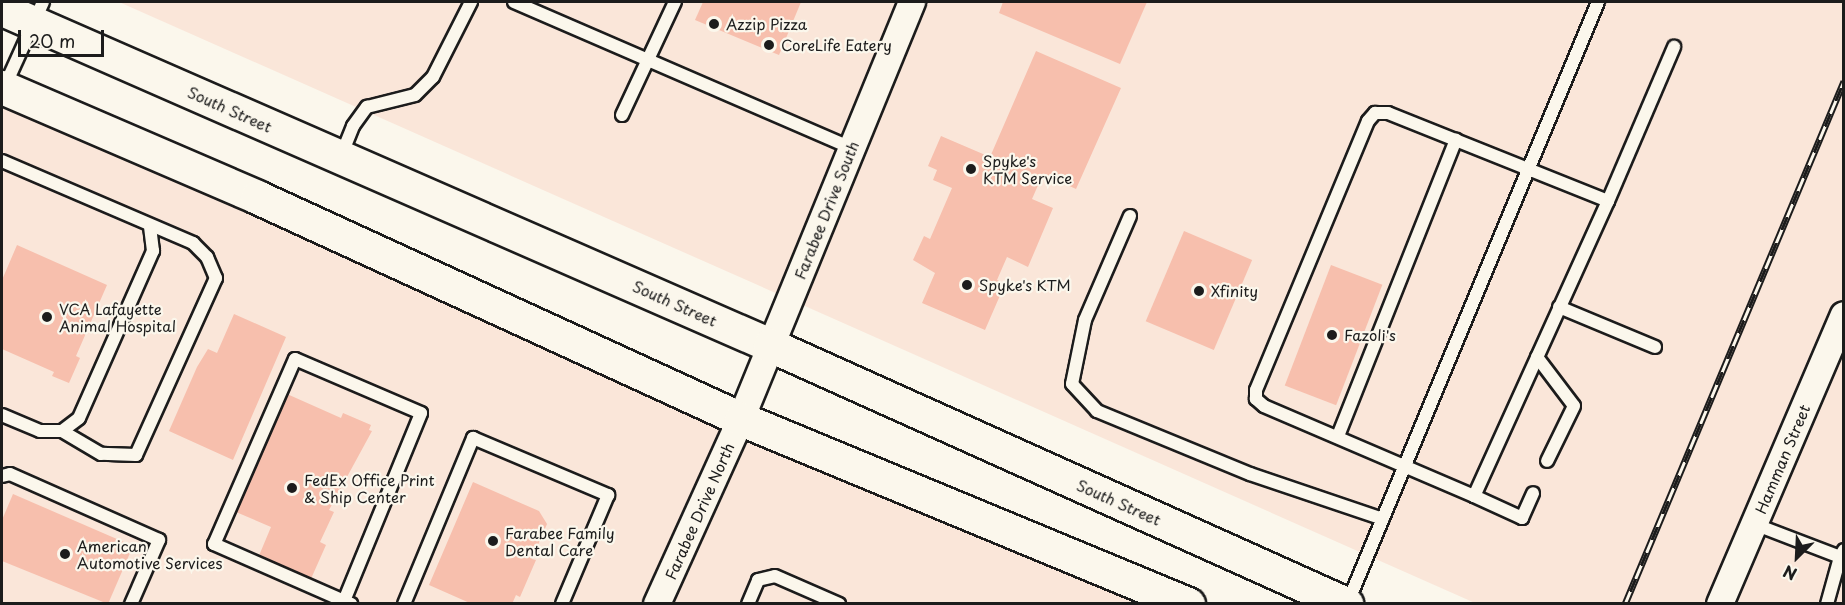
<!DOCTYPE html>
<style>
body{margin:0}
#map{position:relative;width:1845px;height:605px;overflow:hidden;background:#fbf7ec;font-family:"Playpen Sans",sans-serif}
div>[style]{position:absolute}
[style*='--x']{left:calc(var(--x)*1px);top:calc(var(--y)*1px);width:calc(var(--w)*1px);rotate:calc(var(--a)*1deg)}
.built>*{inset:0;background:#fae6d9}
.building>*{inset:0;background:#f7bfad;transform-origin:0 0}
.roads{filter:drop-shadow(2px 0 #1c1c1c) drop-shadow(-2px 0 #1c1c1c) drop-shadow(0 2px #1c1c1c) drop-shadow(0 -2px #1c1c1c)}
.lane>*{height:12px;margin:-6px;padding:0 6px;transform-origin:6px;border-radius:6px;background:#fbf7ec}
.street>*{height:26px;margin:-13px;padding:0 13px;transform-origin:13px;border-radius:13px;background:#fbf7ec}
.primary>*{height:33px;margin:-16.5px;padding:0 16.5px;transform-origin:16.5px;border-radius:16.5px;background:#fbf7ec}
.rail>*{height:7px;margin-top:-3.5px;transform-origin:0;background:repeating-linear-gradient(90deg,#fbf7ec 0 14px,#1c1c1c 0 28px);box-sizing:border-box;border-block:2px solid #1c1c1c}
.dots>*{width:16px;height:16px;translate:-50% -50%;box-sizing:border-box;border:3px solid #fbf7ec;border-radius:50%}
span{translate:-50% -50%;white-space:nowrap;text-align:center;line-height:1.15;-webkit-text-stroke:4.5px #fbf7ec;paint-order:stroke}
.poi-label{font-size:15px;color:#1c1c1c}
.left{translate:0 -50%;text-align:left}
.street-label{font-size:15px;color:#1c1c1c}
.frame{position:absolute;inset:0;border:3px solid #1c1c1c;pointer-events:none}
.north{position:absolute;left:1767px;top:527px;width:60px;height:60px;-webkit-text-stroke:4px #fbf7ec;paint-order:stroke;rotate:204deg;font-size:16px;font-weight:700;line-height:24px;text-align:center;color:#1c1c1c}
.north::after{content:'';display:block;margin:auto;width:21px;height:27px;background:#1c1c1c;clip-path:polygon(50% 0,100% 100%,50% 72%,0 100%)}
.scale{position:absolute;left:18px;top:30px;width:86px;height:27px;box-sizing:border-box;border:3px solid #1c1c1c;border-top:0;padding-left:8px;font-size:18px;line-height:21px;white-space:nowrap;color:#1c1c1c;-webkit-text-stroke:4px #fbf7ec;paint-order:stroke}
</style>
<div id="map">
<div class="built">
<div style="clip-path:polygon(119px 2px,1843px 2px,1843px 603px,1475px 603px)"></div>
<div style="clip-path:polygon(2px 100px,1153px 603px,2px 603px)"></div>
</div>
<div class="building">
<div style="clip-path:polygon(703px 2px,801px 2px,779px 55px,695px 20px)"></div>
<div style="clip-path:polygon(1003px 2px,1147px 2px,1120px 64px,999px 13px)"></div>
<div style="clip-path:polygon(1036px 51px,1121px 88px,1076px 189px,1043px 174px,1032px 199px,1053px 208px,1028px 267px,1007px 257px,997px 280px,1005px 284px,985px 330px,922px 303px,935px 273px,913px 260px,924px 236px,930px 239px,952px 188px,933px 180px,937px 170px,928px 166px,941px 136px,990px 157px)"></div>
<div style="left:1184px;top:231px;width:74px;height:98px;rotate:23deg"></div>
<div style="clip-path:polygon(17px 245px,107px 285px,76px 356px,80px 358px,69px 383px,52px 376px,54px 372px,2px 349px,2px 280px)"></div>
<div style="left:1331px;top:265px;width:55px;height:129px;rotate:21deg"></div>
<div style="clip-path:polygon(234px 314px,286px 337px,233px 460px,169px 431px,197px 367px,208px 349px,217px 353px)"></div>
<div style="clip-path:polygon(287px 394px,341px 418px,343px 413px,371px 425px,369px 430px,372px 431px,329px 510px,334px 512px,320px 542px,326px 545px,310px 581px,258px 558px,271px 527px,236px 512px)"></div>
<div style="clip-path:polygon(473px 482px,539px 511px,547px 524px,532px 559px,536px 560px,520px 597px,516px 595px,512px 604px,472px 604px,429px 585px)"></div>
<div style="clip-path:polygon(13px 494px,133px 546px,108px 604px,2px 561px,2px 520px)"></div>
</div>
<div class="roads">
<div class="lane">
<div style="--x:514;--y:2;--w:367;--a:23.4"></div>
<div style="--x:4;--y:88;--w:94;--a:-65.6"></div>
<div style="--x:1375;--y:113;--w:13;--a:0"></div>
<div style="--x:1388;--y:113;--w:237;--a:21.8"></div>
<div style="--x:1608;--y:201;--w:324;--a:114.4"></div>
<div style="--x:1474;--y:496;--w:228;--a:-156.8"></div>
<div style="--x:1264;--y:406;--w:11;--a:-139"></div>
<div style="--x:1256;--y:399;--w:9;--a:-90"></div>
<div style="--x:1256;--y:390;--w:291;--a:-67.4"></div>
<div style="--x:1368;--y:121;--w:11;--a:-49"></div>
<div style="--x:622;--y:115;--w:125;--a:-64.9"></div>
<div style="--x:341;--y:156;--w:32;--a:-68"></div>
<div style="--x:353;--y:126;--w:24;--a:-54"></div>
<div style="--x:367;--y:107;--w:49;--a:-14"></div>
<div style="--x:415;--y:95;--w:25;--a:-45"></div>
<div style="--x:433;--y:77;--w:84;--a:-63.1"></div>
<div style="--x:2;--y:161;--w:208;--a:23.2"></div>
<div style="--x:193;--y:243;--w:20;--a:45"></div>
<div style="--x:207;--y:257;--w:23;--a:67"></div>
<div style="--x:216;--y:278;--w:194;--a:114.3"></div>
<div style="--x:136;--y:455;--w:35;--a:-178"></div>
<div style="--x:101;--y:454;--w:45;--a:-149.5"></div>
<div style="--x:62;--y:431;--w:22;--a:180"></div>
<div style="--x:40;--y:431;--w:41;--a:-157.2"></div>
<div style="--x:1608;--y:201;--w:168;--a:-66.8"></div>
<div style="--x:1130;--y:216;--w:113;--a:113.4"></div>
<div style="--x:1085;--y:320;--w:65;--a:101.5"></div>
<div style="--x:1072;--y:384;--w:37;--a:47"></div>
<div style="--x:1097;--y:411;--w:165;--a:22.4"></div>
<div style="--x:1250;--y:474;--w:140;--a:18.7"></div>
<div style="--x:1559;--y:307;--w:104;--a:22.6"></div>
<div style="--x:1537;--y:357;--w:61;--a:52.9"></div>
<div style="--x:1574;--y:406;--w:61;--a:116.1"></div>
<div style="--x:62;--y:431;--w:21;--a:-37"></div>
<div style="--x:79;--y:418;--w:183;--a:-66.1"></div>
<div style="--x:153;--y:251;--w:24;--a:-97"></div>
<div style="--x:1338;--y:436;--w:319;--a:-68.3"></div>
<div style="--x:2;--y:476;--w:8;--a:-14"></div>
<div style="--x:10;--y:474;--w:163;--a:23.9"></div>
<div style="--x:159;--y:540;--w:70;--a:113.6"></div>
<div style="--x:1474;--y:496;--w:53;--a:24.6"></div>
<div style="--x:1522;--y:518;--w:27;--a:-66"></div>
<div style="--x:1754;--y:524;--w:92;--a:21"></div>
<div style="--x:1840;--y:557;--w:8;--a:-60"></div>
<div style="--x:344;--y:601;--w:203;--a:-67.7"></div>
<div style="--x:421;--y:413;--w:137;--a:-156.8"></div>
<div style="--x:295;--y:359;--w:202;--a:113.6"></div>
<div style="--x:214;--y:544;--w:142;--a:23.7"></div>
<div style="--x:344;--y:601;--w:8;--a:23"></div>
<div style="--x:1348;--y:602;--w:650;--a:-67.38"></div>
<div style="--x:404;--y:604;--w:180;--a:-67.4"></div>
<div style="--x:473;--y:438;--w:147;--a:22.9"></div>
<div style="--x:608;--y:495;--w:118;--a:112.9"></div>
<div style="--x:748;--y:604;--w:26;--a:-67"></div>
<div style="--x:758;--y:580;--w:17;--a:-13"></div>
<div style="--x:775;--y:576;--w:70;--a:23.6"></div>
<div style="--x:1827;--y:604;--w:49;--a:-74.5"></div>
</div>
<div class="street">
<div style="--x:657;--y:604;--w:203;--a:-65.6"></div>
<div style="--x:741;--y:419;--w:451;--a:-67.7"></div>
<div style="--x:1720;--y:604;--w:314;--a:-66.8"></div>
</div>
<div class="primary">
<div style="--x:2;--y:9;--w:838;--a:23.63"></div>
<div style="--x:770;--y:345;--w:632;--a:24.21"></div>
<div style="--x:2;--y:87;--w:278;--a:23.3"></div>
<div style="--x:257;--y:197;--w:532;--a:24.64"></div>
<div style="--x:741;--y:419;--w:484;--a:22.5"></div>
</div>
</div>
<div class="rail">
<div style="--x:1625;--y:604;--w:567;--a:-67.28"></div>
</div>
<div class="dots">
<div style="left:714px;top:24px;background:#1c1c1c"></div>
<div style="left:769px;top:45px;background:#1c1c1c"></div>
<div style="left:971px;top:169px;background:#1c1c1c"></div>
<div style="left:967px;top:285px;background:#1c1c1c"></div>
<div style="left:1199px;top:291px;background:#1c1c1c"></div>
<div style="left:47px;top:317px;background:#1c1c1c"></div>
<div style="left:1332px;top:335px;background:#1c1c1c"></div>
<div style="left:292px;top:488px;background:#1c1c1c"></div>
<div style="left:493px;top:541px;background:#1c1c1c"></div>
<div style="left:65px;top:554px;background:#1c1c1c"></div>
</div>
<div class="poi-label">
<span class="left" style="left:726px;top:24px">Azzip Pizza</span>
<span class="left" style="left:781px;top:45px">CoreLife Eatery</span>
<span class="left" style="left:983px;top:169px">Spyke's<br>KTM Service</span>
<span class="left" style="left:979px;top:285px">Spyke's KTM</span>
<span class="left" style="left:1211px;top:291px">Xfinity</span>
<span class="left" style="left:59px;top:317px">VCA Lafayette<br>Animal Hospital</span>
<span class="left" style="left:1344px;top:335px">Fazoli's</span>
<span class="left" style="left:304px;top:488px">FedEx Office Print<br>&amp; Ship Center</span>
<span class="left" style="left:505px;top:541px">Farabee Family<br>Dental Care</span>
<span class="left" style="left:77px;top:554px">American<br>Automotive Services</span>
</div>
<div class="street-label">
<span style="left:230px;top:109px;rotate:24deg">South Street</span>
<span style="left:826px;top:210px;rotate:-68deg">Farabee Drive South</span>
<span style="left:675px;top:303px;rotate:24deg">South Street</span>
<span style="left:1782px;top:459px;rotate:-67deg">Hamman Street</span>
<span style="left:1119px;top:502px;rotate:24deg">South Street</span>
<span style="left:699px;top:511px;rotate:-66deg">Farabee Drive North</span>
</div>
<div class="frame"></div>
<div class="north">N</div>
<div class="scale">20 m</div>
</div>
